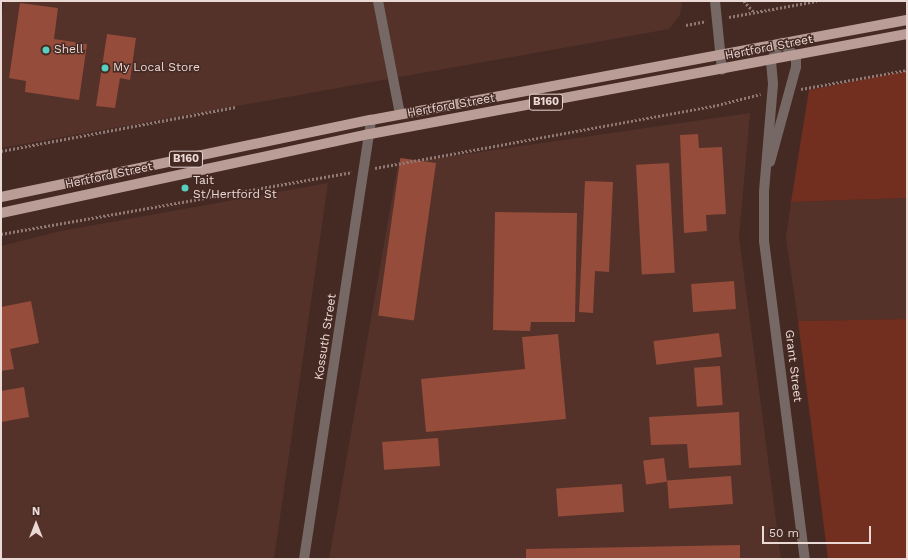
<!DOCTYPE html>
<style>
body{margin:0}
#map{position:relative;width:908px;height:560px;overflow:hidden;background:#452a24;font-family:"Work Sans",sans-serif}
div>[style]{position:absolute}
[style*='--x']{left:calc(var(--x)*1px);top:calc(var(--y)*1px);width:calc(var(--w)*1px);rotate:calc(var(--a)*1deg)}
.built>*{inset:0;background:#54322a}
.green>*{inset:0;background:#722e1e}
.building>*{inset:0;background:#954c3a;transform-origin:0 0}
.path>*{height:2.5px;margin-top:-1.25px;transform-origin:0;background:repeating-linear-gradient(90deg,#907974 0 2px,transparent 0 4px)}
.minor>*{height:10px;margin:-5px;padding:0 5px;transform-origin:5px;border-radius:5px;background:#766865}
.major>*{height:10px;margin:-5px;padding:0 5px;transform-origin:5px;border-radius:5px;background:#b99d96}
.dots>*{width:11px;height:11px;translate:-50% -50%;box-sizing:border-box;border:2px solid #452a24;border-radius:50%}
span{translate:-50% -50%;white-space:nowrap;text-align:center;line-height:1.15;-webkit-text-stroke:3px #452a24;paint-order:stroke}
.shield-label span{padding:1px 3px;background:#452a24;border:1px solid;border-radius:3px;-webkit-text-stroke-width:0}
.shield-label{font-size:11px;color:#ebd9d5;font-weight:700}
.street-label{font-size:12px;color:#ebd9d5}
.poi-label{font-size:12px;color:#ebd9d5}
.left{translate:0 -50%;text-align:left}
.frame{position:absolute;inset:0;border:2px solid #ebd9d5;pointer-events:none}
.north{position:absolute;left:16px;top:504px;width:40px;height:40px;-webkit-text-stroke:3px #452a24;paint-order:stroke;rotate:0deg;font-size:11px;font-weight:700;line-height:16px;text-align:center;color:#ebd9d5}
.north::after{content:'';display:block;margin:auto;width:14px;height:18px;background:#ebd9d5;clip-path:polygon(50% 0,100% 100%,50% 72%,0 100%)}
.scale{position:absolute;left:762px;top:526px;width:109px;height:18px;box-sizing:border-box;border:2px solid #ebd9d5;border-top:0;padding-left:5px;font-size:12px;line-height:14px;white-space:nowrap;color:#ebd9d5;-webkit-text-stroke:3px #452a24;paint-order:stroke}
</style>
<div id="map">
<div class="built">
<div style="clip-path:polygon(4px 1px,682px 1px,680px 15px,669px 29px,1px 148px,1px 25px)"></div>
<div style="clip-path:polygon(750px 113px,739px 237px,781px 559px,329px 559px,398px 164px)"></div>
<div style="clip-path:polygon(328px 183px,274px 559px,1px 559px,1px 246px,61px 231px)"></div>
<div style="clip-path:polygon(907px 198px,907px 319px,798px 321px,786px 238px,791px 202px)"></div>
</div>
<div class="green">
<div style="clip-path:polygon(907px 71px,907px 198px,791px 202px,809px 90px)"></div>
<div style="clip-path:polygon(907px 319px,907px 559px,828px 559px,798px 321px)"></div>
</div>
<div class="building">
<div style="clip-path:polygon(20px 3px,58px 8px,54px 39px,87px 44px,79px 100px,25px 92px,26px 81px,9px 78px)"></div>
<div style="clip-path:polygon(107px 34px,136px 38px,130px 80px,120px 78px,115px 108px,96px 106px)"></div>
<div style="clip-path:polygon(698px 134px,699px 148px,722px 147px,726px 214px,706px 215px,707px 231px,684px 233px,680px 135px)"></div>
<div style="left:436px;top:163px;width:159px;height:36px;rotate:98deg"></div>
<div style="left:669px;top:163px;width:110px;height:33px;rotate:87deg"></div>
<div style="clip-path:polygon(585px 181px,613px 182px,609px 272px,595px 271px,593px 313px,579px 312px)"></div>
<div style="clip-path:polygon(495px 212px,577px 213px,575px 322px,531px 322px,530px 331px,493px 330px)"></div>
<div style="left:734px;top:281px;width:28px;height:43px;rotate:86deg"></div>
<div style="clip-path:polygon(31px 301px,39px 343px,10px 349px,14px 369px,1px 371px,1px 307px)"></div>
<div style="left:719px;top:333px;width:24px;height:66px;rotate:83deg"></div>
<div style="clip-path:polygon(558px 334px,566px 419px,426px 432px,421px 379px,525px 369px,522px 337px)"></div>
<div style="left:720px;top:366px;width:39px;height:26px;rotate:86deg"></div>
<div style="clip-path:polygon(24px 387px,29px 417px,1px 422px,1px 391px)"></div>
<div style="clip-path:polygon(739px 412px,741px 465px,689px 468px,687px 444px,651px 445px,649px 417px)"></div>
<div style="left:438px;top:438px;width:28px;height:56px;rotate:86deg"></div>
<div style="left:664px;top:458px;width:24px;height:21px;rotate:83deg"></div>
<div style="left:731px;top:476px;width:28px;height:64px;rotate:86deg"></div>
<div style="left:622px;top:484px;width:28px;height:66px;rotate:86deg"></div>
<div style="clip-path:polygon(740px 545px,740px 559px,526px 559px,526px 549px)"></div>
</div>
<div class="path">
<div style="--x:744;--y:1;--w:15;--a:48"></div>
<div style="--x:729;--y:17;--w:89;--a:-10.3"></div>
<div style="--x:686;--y:25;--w:20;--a:-11"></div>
<div style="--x:801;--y:89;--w:108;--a:-10.2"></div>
<div style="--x:1;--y:151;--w:240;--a:-10.6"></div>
<div style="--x:375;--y:168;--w:344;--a:-10.4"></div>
<div style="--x:713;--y:106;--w:49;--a:-14"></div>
<div style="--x:1;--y:234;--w:356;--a:-10"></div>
</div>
<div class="minor">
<div style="--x:378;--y:1;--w:115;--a:79"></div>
<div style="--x:715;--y:1;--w:69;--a:84.2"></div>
<div style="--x:780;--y:44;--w:19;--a:118"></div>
<div style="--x:771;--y:61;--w:23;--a:85"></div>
<div style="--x:773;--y:84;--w:108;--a:94.8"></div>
<div style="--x:764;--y:192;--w:49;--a:90"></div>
<div style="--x:764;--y:241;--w:321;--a:82.7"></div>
<div style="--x:770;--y:162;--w:98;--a:-74.7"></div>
<div style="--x:796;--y:67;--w:10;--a:-90"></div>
<div style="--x:796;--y:57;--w:20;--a:-135"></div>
<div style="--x:304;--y:559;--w:444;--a:-81.3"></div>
</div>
<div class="major">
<div style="--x:1;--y:197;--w:378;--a:-11.8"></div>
<div style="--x:371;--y:120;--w:545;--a:-10.57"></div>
<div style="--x:1;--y:213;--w:377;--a:-12.1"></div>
<div style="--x:370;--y:134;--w:546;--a:-10.55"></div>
</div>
<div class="dots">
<div style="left:46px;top:50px;background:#58cec0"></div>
<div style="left:105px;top:68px;background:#58cec0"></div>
<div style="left:185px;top:188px;background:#58cec0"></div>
</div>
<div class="shield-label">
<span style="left:546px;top:102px">B160</span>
<span style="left:186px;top:159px">B160</span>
</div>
<div class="street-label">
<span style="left:769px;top:48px;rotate:-11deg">Hertford Street</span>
<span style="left:451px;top:106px;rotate:-10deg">Hertford Street</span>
<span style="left:109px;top:176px;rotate:-12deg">Hertford Street</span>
<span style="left:326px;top:337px;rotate:-81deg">Kossuth Street</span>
<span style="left:793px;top:366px;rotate:83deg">Grant Street</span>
</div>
<div class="poi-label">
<span class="left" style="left:54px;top:50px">Shell</span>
<span class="left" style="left:113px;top:68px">My Local Store</span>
<span class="left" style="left:193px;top:188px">Tait<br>St/Hertford St</span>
</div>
<div class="frame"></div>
<div class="north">N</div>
<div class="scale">50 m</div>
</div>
